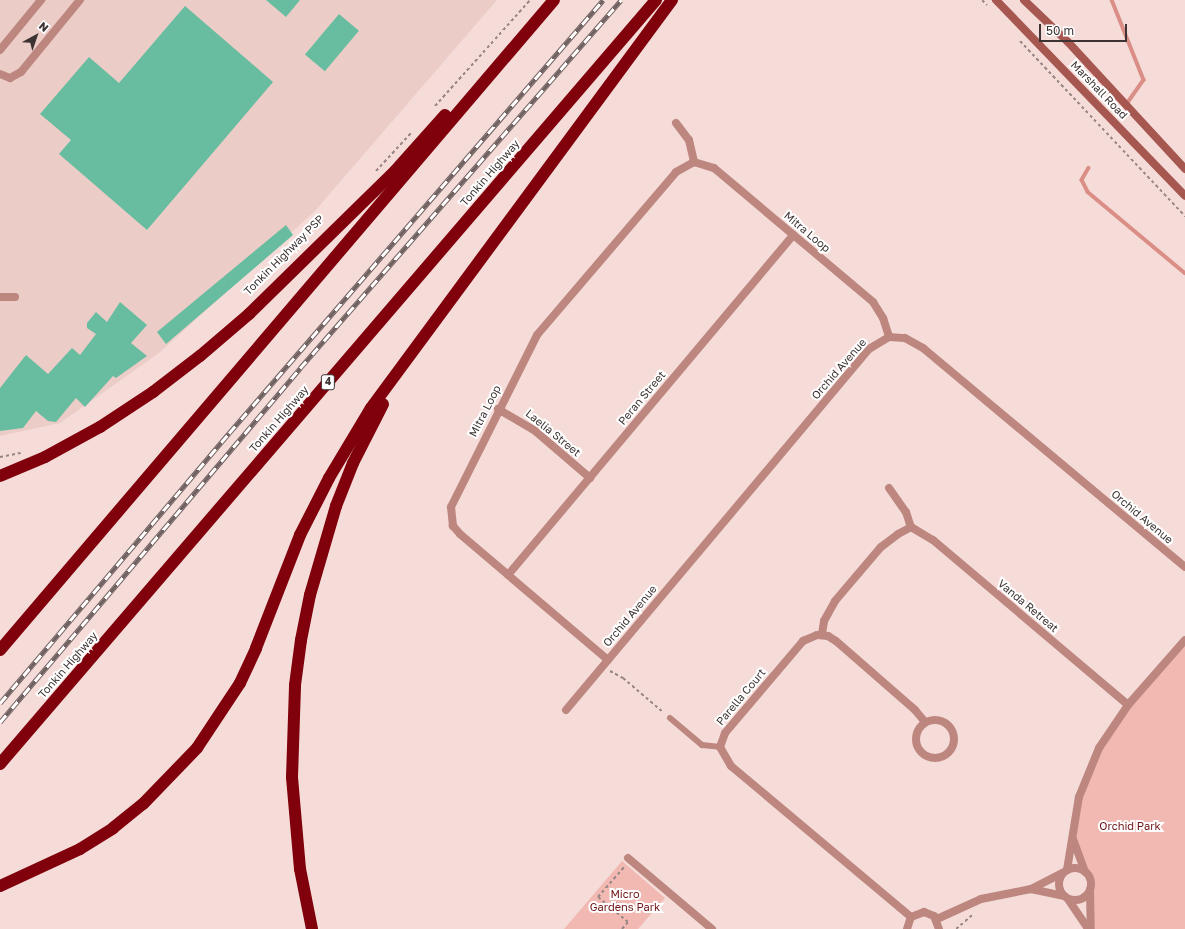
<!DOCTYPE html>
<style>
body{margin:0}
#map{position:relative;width:1185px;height:929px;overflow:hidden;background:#f5dcd9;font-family:"Golos Text",sans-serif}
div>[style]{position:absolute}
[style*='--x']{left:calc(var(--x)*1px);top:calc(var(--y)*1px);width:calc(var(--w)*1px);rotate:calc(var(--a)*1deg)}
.built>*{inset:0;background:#ebccc7}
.green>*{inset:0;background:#f1b9b2}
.stream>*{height:3.5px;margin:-1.75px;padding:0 1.75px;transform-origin:1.75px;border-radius:1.75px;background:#da8e86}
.building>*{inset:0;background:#68bda0;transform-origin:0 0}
.path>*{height:2px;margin-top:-1px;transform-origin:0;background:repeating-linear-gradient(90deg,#978684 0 3px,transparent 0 6px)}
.lane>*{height:6px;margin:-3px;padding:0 3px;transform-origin:3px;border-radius:3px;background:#bd867f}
.street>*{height:8px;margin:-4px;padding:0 4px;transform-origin:4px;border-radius:4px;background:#bd867f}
.street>.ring{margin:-4px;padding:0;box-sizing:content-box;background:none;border:8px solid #bd867f;border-radius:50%}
.secondary>*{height:8px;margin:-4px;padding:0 4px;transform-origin:4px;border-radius:4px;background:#a65750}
.highway>*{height:12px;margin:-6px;padding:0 6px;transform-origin:6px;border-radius:6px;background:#80000b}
.rail>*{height:4.5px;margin-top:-2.25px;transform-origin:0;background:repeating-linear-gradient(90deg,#fff 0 9px,#6f6160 0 18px);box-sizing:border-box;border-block:1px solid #6f6160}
span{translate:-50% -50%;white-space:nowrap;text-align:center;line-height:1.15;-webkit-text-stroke:4px #fff;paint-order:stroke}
.shield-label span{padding:1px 3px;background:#fff;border:1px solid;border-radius:3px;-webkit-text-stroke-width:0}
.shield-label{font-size:10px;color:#3c3332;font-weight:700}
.street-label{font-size:11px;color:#3c3332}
.park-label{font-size:11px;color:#6f1515}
.north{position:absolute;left:16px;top:16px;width:40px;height:40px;-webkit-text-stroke:3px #fff;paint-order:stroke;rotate:40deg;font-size:11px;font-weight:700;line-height:16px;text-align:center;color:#3c3332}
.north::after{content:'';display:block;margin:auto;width:14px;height:18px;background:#3c3332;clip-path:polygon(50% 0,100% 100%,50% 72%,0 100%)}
.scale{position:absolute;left:1039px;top:24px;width:88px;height:18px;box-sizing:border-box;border:2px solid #3c3332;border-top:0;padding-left:5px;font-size:12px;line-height:14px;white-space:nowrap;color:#3c3332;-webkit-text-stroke:3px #fff;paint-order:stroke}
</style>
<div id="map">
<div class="built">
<div style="clip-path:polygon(0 0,497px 0,314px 212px,159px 353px,60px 423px,0 436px)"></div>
</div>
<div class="green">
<div style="clip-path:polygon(1185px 640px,1185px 929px,1091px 929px,1090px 880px,1073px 839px,1076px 809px,1107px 734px)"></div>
<div style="clip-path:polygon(622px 861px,665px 898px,638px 929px,564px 929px)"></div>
</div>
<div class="stream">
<div style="--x:1112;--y:0;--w:86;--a:68.2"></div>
<div style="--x:1144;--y:80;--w:29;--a:125"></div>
<div style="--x:1089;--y:168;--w:14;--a:120"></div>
<div style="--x:1082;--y:180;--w:13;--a:63"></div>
<div style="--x:1088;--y:192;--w:126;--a:39.9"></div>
</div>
<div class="building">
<div style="clip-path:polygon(266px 0,300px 0,286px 17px)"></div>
<div style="clip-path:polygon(185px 6px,273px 82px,147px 230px,59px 154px,71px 140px,40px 114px,89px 57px,119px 83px)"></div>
<div style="left:339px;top:14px;width:26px;height:53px;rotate:40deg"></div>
<div style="clip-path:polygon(286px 225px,293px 235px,166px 344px,157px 332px)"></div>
<div style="clip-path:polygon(120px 302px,147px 325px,131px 343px,147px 356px,116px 378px,113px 376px,85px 407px,76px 398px,56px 422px,48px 421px,36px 411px,23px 428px,0 431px,0 388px,26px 355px,48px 374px,72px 348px,80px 355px,96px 334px,87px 328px,87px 323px,96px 312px,107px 322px)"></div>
</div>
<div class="path">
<div style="--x:982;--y:0;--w:7;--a:45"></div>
<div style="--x:1020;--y:41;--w:241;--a:46.7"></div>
<div style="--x:435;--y:106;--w:142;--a:-48.1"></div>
<div style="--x:376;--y:171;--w:53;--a:-47.3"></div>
<div style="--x:0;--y:457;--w:21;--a:-11"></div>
<div style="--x:610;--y:671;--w:15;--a:28"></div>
<div style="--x:623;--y:678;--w:52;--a:40.4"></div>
<div style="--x:611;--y:908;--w:8;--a:-50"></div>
<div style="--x:622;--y:929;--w:9;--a:-49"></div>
<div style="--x:628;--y:922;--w:39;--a:-140"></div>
<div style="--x:598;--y:897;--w:40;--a:-49"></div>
<div style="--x:956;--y:929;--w:23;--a:-41"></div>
</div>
<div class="lane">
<div style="--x:670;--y:718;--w:42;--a:40.2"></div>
<div style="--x:702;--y:745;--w:18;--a:6"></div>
</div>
<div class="street">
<div style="--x:0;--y:50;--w:65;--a:-50.6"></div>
<div style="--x:0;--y:74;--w:11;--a:22"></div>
<div style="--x:10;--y:78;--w:13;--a:-29"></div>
<div style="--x:21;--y:72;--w:93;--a:-50.7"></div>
<div style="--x:676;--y:123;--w:21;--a:53"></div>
<div style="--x:689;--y:140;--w:23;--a:77"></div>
<div style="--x:0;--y:297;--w:15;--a:0"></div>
<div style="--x:498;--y:409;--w:42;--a:30.3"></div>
<div style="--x:534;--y:430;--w:74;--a:40.6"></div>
<div style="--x:889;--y:488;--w:29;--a:55"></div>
<div style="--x:906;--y:512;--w:16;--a:72"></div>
<div style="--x:508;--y:575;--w:444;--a:-50"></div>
<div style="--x:822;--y:634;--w:13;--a:-81"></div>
<div style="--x:824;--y:621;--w:23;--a:-61"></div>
<div style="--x:835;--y:601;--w:71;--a:-49.6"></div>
<div style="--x:881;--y:547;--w:21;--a:-37"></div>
<div style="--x:898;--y:534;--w:15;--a:-28"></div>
<div style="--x:911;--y:527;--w:26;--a:31"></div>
<div style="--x:933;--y:540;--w:255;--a:40.2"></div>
<div style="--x:608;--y:660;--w:194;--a:-139.6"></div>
<div style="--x:460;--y:534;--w:11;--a:-131"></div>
<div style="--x:453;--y:526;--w:19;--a:-96"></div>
<div style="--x:451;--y:507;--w:192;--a:-63.4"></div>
<div style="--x:537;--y:335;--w:214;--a:-49.5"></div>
<div style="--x:676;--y:172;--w:21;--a:-29"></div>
<div style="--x:694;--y:162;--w:21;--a:17"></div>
<div style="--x:714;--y:168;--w:208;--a:40.1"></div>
<div style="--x:873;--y:302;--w:19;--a:58"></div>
<div style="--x:883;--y:318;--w:20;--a:72"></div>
<div style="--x:566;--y:710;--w:471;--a:-50"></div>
<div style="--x:869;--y:349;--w:23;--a:-31"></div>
<div style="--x:889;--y:337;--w:16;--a:4"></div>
<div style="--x:905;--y:338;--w:21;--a:29"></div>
<div style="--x:923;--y:348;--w:341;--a:39.9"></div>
<div class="ring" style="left:916px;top:720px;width:30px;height:30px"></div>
<div style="--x:1073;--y:839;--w:35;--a:70"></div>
<div style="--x:628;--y:858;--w:110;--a:40.2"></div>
<div class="ring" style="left:1059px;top:868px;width:24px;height:24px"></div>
<div style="--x:1067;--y:870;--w:74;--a:-80.7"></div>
<div style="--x:1079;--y:797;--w:53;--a:-67.8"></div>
<div style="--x:1099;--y:748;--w:52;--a:-56"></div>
<div style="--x:1128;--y:705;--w:86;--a:-48.8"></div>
<div style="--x:1031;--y:889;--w:33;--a:12"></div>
<div style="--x:1090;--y:890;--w:39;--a:89"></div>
<div style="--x:1068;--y:899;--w:36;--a:56"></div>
<div style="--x:911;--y:917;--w:235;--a:-140"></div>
<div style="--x:731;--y:766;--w:22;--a:-120"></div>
<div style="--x:720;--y:747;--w:15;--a:-70"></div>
<div style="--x:725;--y:733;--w:121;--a:-49.7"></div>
<div style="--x:803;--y:641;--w:15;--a:-23"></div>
<div style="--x:817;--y:635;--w:11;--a:5"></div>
<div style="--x:828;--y:636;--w:9;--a:32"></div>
<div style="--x:836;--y:641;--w:105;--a:41.1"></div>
<div style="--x:915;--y:710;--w:16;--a:50"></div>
<div style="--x:937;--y:919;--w:48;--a:-24.4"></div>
<div style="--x:981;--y:899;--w:51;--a:-11.3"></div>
<div style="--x:1031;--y:889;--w:36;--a:-27"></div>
<div style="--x:907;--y:929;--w:13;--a:-72"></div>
<div style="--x:911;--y:917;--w:14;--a:-21"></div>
<div style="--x:924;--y:912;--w:11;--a:22"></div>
<div style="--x:934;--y:916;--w:14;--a:69"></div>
</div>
<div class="secondary">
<div style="--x:996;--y:0;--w:272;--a:46"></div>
<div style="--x:1024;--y:0;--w:61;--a:43.7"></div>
<div style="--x:1068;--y:42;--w:173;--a:47.3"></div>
</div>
<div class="highway">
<div style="--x:0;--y:476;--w:49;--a:-22.9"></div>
<div style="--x:45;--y:457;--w:63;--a:-28.6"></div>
<div style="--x:100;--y:427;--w:64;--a:-33.4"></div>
<div style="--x:153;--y:392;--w:59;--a:-37.5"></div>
<div style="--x:200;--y:356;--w:65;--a:-40.6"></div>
<div style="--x:249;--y:314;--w:204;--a:-44.4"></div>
<div style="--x:395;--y:171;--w:75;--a:-48.2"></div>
<div style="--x:0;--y:650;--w:854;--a:-49.56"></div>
<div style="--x:0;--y:764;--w:1007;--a:-49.35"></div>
<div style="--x:0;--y:886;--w:88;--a:-24.8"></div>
<div style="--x:80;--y:849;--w:39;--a:-32"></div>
<div style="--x:113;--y:828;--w:38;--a:-39"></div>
<div style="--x:143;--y:804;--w:78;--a:-46"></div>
<div style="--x:197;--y:748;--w:78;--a:-56.5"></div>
<div style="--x:240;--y:683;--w:38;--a:-65"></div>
<div style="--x:256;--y:648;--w:121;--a:-68.7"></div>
<div style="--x:300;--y:535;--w:64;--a:-63"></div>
<div style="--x:329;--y:478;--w:82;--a:-59"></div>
<div style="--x:371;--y:408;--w:507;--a:-53.58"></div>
<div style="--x:312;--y:929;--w:61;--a:-101.3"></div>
<div style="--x:300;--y:869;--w:92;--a:-95"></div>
<div style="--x:292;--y:777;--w:92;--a:-88.1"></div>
<div style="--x:295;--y:685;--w:45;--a:-82.4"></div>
<div style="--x:301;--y:640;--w:46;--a:-78.7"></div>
<div style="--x:310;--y:595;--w:93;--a:-73.7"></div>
<div style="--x:336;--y:506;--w:46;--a:-68.4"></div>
<div style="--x:353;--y:463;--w:66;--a:-63"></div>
</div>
<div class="rail">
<div style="--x:0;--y:703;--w:354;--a:-49.7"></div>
<div style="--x:229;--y:433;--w:572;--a:-49.18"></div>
<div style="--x:0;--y:722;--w:464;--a:-49.7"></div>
<div style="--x:300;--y:368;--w:488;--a:-48.9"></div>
</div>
<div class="shield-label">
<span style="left:328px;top:382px">4</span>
</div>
<div class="street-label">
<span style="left:1099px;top:90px;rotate:46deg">Marshall Road</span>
<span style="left:490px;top:173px;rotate:-49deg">Tonkin Highway</span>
<span style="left:807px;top:232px;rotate:40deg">Mitra Loop</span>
<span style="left:284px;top:255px;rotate:-45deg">Tonkin Highway PSP</span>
<span style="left:839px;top:369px;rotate:-49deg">Orchid Avenue</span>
<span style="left:642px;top:398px;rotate:-50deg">Peran Street</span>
<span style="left:485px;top:411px;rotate:-63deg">Mitra Loop</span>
<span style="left:279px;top:419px;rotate:-49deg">Tonkin Highway</span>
<span style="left:553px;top:433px;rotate:39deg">Laelia Street</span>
<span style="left:1142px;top:517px;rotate:40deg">Orchid Avenue</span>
<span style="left:1028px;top:606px;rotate:40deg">Vanda Retreat</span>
<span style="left:630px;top:616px;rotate:-50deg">Orchid Avenue</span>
<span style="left:68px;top:665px;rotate:-49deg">Tonkin Highway</span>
<span style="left:741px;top:697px;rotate:-50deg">Parella Court</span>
</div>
<div class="park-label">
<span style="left:1130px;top:826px">Orchid Park</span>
<span style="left:625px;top:901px">Micro<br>Gardens Park</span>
</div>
<div class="north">N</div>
<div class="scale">50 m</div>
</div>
